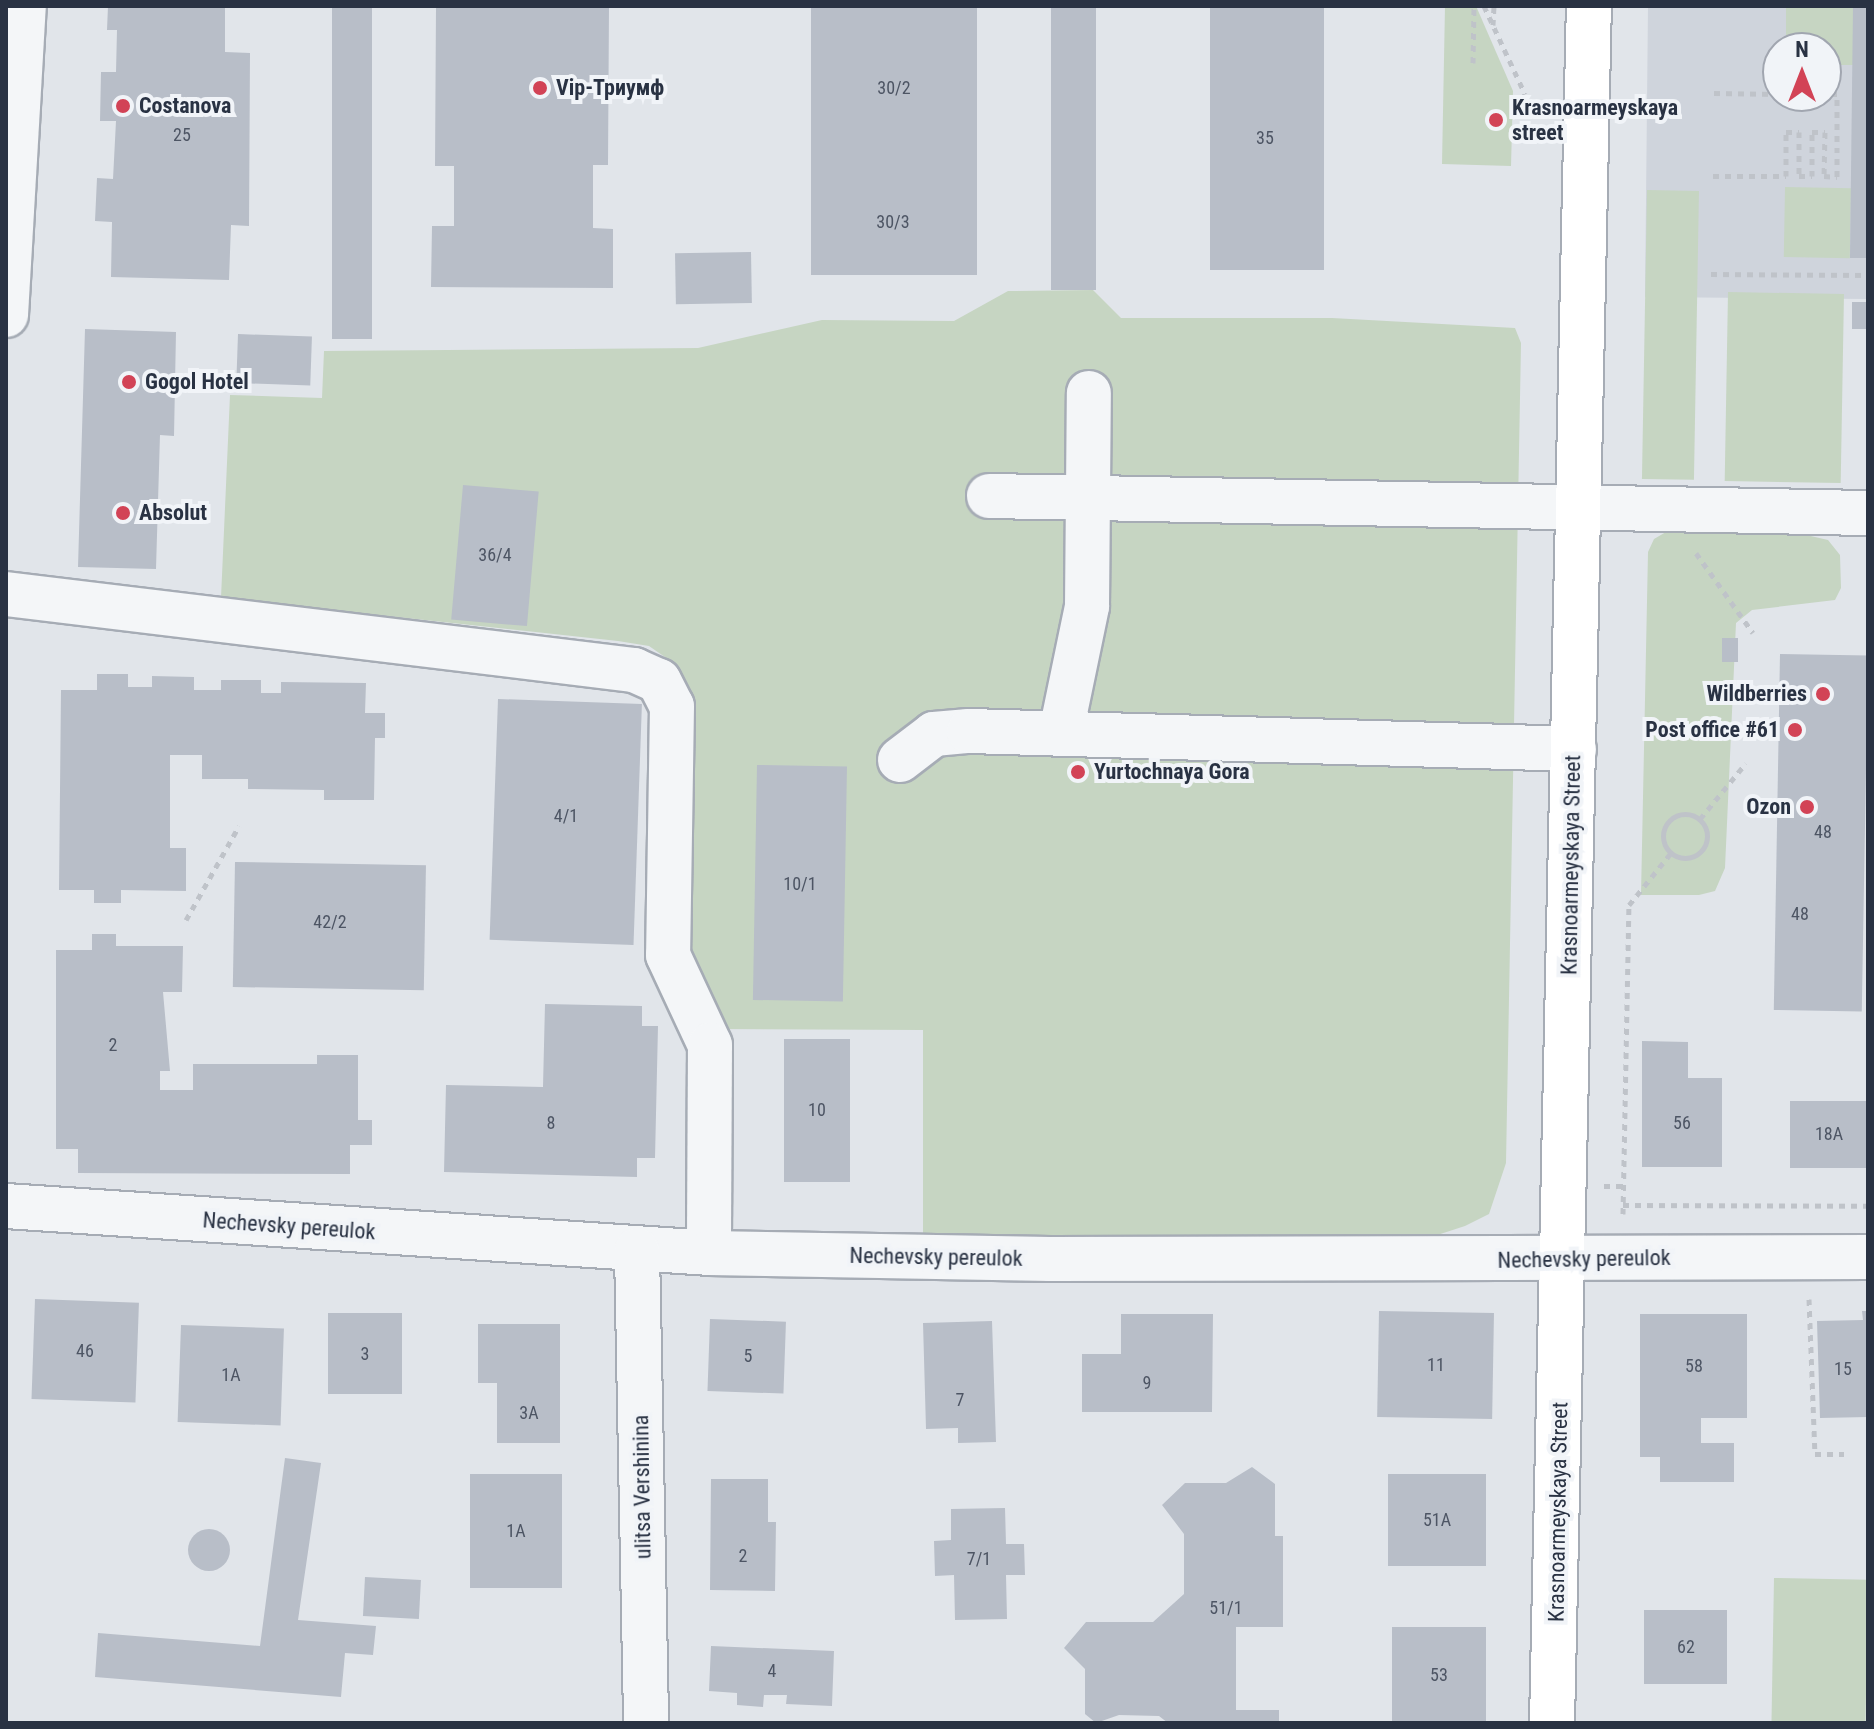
<!DOCTYPE html>
<meta charset="utf-8">
<style>
body{margin:0}
#map{position:relative;width:1874px;height:1729px;overflow:hidden;background:#e1e5ea;font-family:"Roboto Condensed",sans-serif}
div>[style]{position:absolute}
[style*='--x']{left:calc(var(--x)*1px);top:calc(var(--y)*1px);width:calc(var(--w)*1px);rotate:calc(var(--a)*1deg)}
.built>*{inset:0;background:#cfd4dc}
.green>*{inset:0;background:#c6d5c2;transform-origin:0 0}
.building>*{inset:0;background:#b8bec8;transform-origin:0 0}
.round{border-radius:50%}
.path>*{height:5px;margin-top:-2.5px;transform-origin:0;background:repeating-linear-gradient(90deg,#bfc3c9 0 6px,transparent 0 12px)}
.path>.ring{margin:-2.5px;padding:0;box-sizing:content-box;background:none;border:5px solid #bfc3c9;border-radius:50%}
.roads{filter:drop-shadow(2px 0 #a6acb5) drop-shadow(-2px 0 #a6acb5) drop-shadow(0 2px #a6acb5) drop-shadow(0 -2px #a6acb5)}
.minor>*{height:44px;margin:-22px;padding:0 22px;transform-origin:22px;border-radius:22px;background:#f4f6f8}
.major>*{height:44px;margin:-22px;padding:0 22px;transform-origin:22px;border-radius:22px;background:#fff}
.dots>*{width:22px;height:22px;translate:-50% -50%;box-sizing:border-box;border:4px solid #f1f4f8;border-radius:50%}
span{translate:-50% -50%;white-space:nowrap;text-align:center;line-height:1.15;-webkit-text-stroke:8px #f1f4f8;paint-order:stroke}
.number-label{font-size:18px;color:#4d5564}
.number-label span{-webkit-text-stroke-width:0}
.poi-label{font-size:22px;color:#293243;font-weight:700}
.left{translate:0 -50%;text-align:left}
.right{translate:-100% -50%;text-align:right}
.street-label{font-size:22px;color:#293243}
.frame{position:absolute;inset:0;border:8px solid #293243;pointer-events:none}
.north{position:absolute;left:1762px;top:32px;width:80px;height:80px;box-sizing:border-box;background:#f1f4f8;border:2px solid #a1a6b0;border-radius:50%;rotate:0deg;font-size:22px;font-weight:700;line-height:32px;text-align:center;color:#293243}
.north::after{content:'';display:block;margin:auto;width:28px;height:36px;background:#d24356;clip-path:polygon(50% 0,100% 100%,50% 72%,0 100%)}
</style>
<div id="map">
<div class="built">
<div style="clip-path:polygon(evenodd,1648px 6px,1868px 6px,1868px 299px,1645px 297px,1648px 6px,1778px 48px,1826px 48px,1826px 96px,1778px 96px,1778px 48px)"></div>
</div>
<div class="green">
<div style="clip-path:polygon(1445px 6px,1476px 6px,1513px 91px,1511px 166px,1442px 164px)"></div>
<div style="clip-path:polygon(1786px 6px,1853px 6px,1853px 65px,1826px 65px,1826px 48px,1786px 48px)"></div>
<div style="left:1785px;top:187px;width:66px;height:70px;rotate:1deg"></div>
<div style="left:1647px;top:190px;width:52px;height:289px;rotate:1deg"></div>
<div style="clip-path:polygon(1093px 290px,1121px 318px,1332px 318px,1515px 328px,1521px 343px,1506px 1163px,1489px 1214px,1465px 1226px,1428px 1238px,923px 1237px,923px 1030px,719px 1029px,681px 954px,688px 697px,678px 666px,649px 646px,618px 641px,221px 598px,230px 395px,322px 398px,324px 351px,698px 348px,822px 320px,954px 321px,1008px 291px)"></div>
<div style="left:1728px;top:292px;width:116px;height:189px;rotate:1deg"></div>
<div style="clip-path:polygon(1666px 532px,1802px 534px,1828px 540px,1840px 555px,1841px 588px,1835px 600px,1752px 610px,1736px 623px,1725px 868px,1715px 891px,1699px 895px,1641px 895px,1648px 552px,1654px 539px)"></div>
<div style="left:1774px;top:1578px;width:94px;height:145px;rotate:1deg"></div>
</div>
<div class="building">
<div style="clip-path:polygon(108px 6px,225px 6px,225px 52px,250px 53px,249px 226px,231px 225px,229px 280px,111px 277px,112px 222px,95px 221px,97px 178px,113px 179px,116px 121px,100px 121px,101px 72px,116px 72px,117px 30px,107px 30px)"></div>
<div style="left:332px;top:6px;width:40px;height:333px"></div>
<div style="clip-path:polygon(436px 6px,609px 6px,608px 165px,593px 165px,593px 228px,613px 229px,613px 288px,431px 287px,432px 226px,454px 226px,454px 166px,435px 166px)"></div>
<div style="left:811px;top:6px;width:166px;height:269px"></div>
<div style="left:1051px;top:6px;width:45px;height:284px"></div>
<div style="left:1210px;top:6px;width:114px;height:264px"></div>
<div style="clip-path:polygon(1853px 6px,1868px 6px,1868px 258px,1850px 258px)"></div>
<div style="left:751px;top:252px;width:51px;height:76px;rotate:89deg"></div>
<div style="left:1852px;top:302px;width:16px;height:27px"></div>
<div style="clip-path:polygon(85px 329px,176px 332px,174px 436px,160px 435px,156px 569px,78px 567px)"></div>
<div style="left:238px;top:334px;width:74px;height:49px;rotate:2deg"></div>
<div style="left:463px;top:485px;width:76px;height:135px;rotate:5deg"></div>
<div style="left:1722px;top:638px;width:16px;height:24px"></div>
<div style="left:1780px;top:654px;width:88px;height:356px;rotate:1deg"></div>
<div style="clip-path:polygon(97px 674px,128px 674px,128px 687px,152px 687px,152px 676px,194px 677px,194px 690px,221px 690px,221px 680px,261px 680px,261px 693px,281px 693px,281px 682px,366px 683px,365px 713px,385px 713px,385px 738px,375px 738px,374px 800px,324px 800px,324px 790px,248px 789px,248px 779px,202px 779px,202px 755px,170px 755px,170px 848px,186px 848px,186px 891px,121px 890px,121px 903px,94px 903px,94px 890px,59px 890px,61px 690px,97px 690px)"></div>
<div style="left:498px;top:699px;width:144px;height:241px;rotate:2deg"></div>
<div style="left:757px;top:765px;width:90px;height:235px;rotate:1deg"></div>
<div style="left:235px;top:862px;width:191px;height:125px;rotate:1deg"></div>
<div style="clip-path:polygon(92px 934px,116px 934px,116px 946px,183px 946px,182px 992px,163px 992px,170px 1071px,160px 1071px,160px 1090px,193px 1090px,193px 1064px,317px 1064px,317px 1055px,358px 1055px,358px 1120px,372px 1120px,372px 1145px,350px 1145px,350px 1174px,78px 1173px,78px 1149px,56px 1149px,56px 950px,92px 950px)"></div>
<div style="clip-path:polygon(545px 1004px,642px 1006px,642px 1026px,658px 1026px,655px 1158px,637px 1158px,637px 1177px,444px 1172px,446px 1085px,543px 1087px)"></div>
<div style="left:784px;top:1039px;width:66px;height:143px"></div>
<div style="clip-path:polygon(1642px 1041px,1688px 1042px,1688px 1078px,1722px 1078px,1722px 1167px,1642px 1167px)"></div>
<div style="left:1790px;top:1101px;width:78px;height:67px"></div>
<div style="left:35px;top:1299px;width:104px;height:100px;rotate:2deg"></div>
<div style="left:1379px;top:1311px;width:115px;height:106px;rotate:1deg"></div>
<div style="clip-path:polygon(1862px 1311px,1868px 1311px,1868px 1417px,1820px 1418px,1817px 1321px,1863px 1320px)"></div>
<div style="left:402px;top:1313px;width:81px;height:74px;rotate:90deg"></div>
<div style="clip-path:polygon(1121px 1314px,1213px 1314px,1212px 1412px,1082px 1412px,1082px 1354px,1121px 1354px)"></div>
<div style="clip-path:polygon(1640px 1314px,1747px 1314px,1747px 1418px,1701px 1418px,1701px 1443px,1734px 1443px,1734px 1482px,1660px 1482px,1660px 1457px,1640px 1457px)"></div>
<div style="left:710px;top:1319px;width:76px;height:72px;rotate:2deg"></div>
<div style="clip-path:polygon(992px 1321px,996px 1442px,958px 1443px,958px 1428px,926px 1429px,923px 1323px)"></div>
<div style="clip-path:polygon(478px 1324px,560px 1324px,560px 1443px,497px 1443px,497px 1383px,478px 1383px)"></div>
<div style="left:181px;top:1325px;width:103px;height:97px;rotate:2deg"></div>
<div style="clip-path:polygon(285px 1458px,321px 1463px,298px 1620px,376px 1626px,373px 1655px,345px 1653px,341px 1697px,95px 1677px,98px 1633px,260px 1646px)"></div>
<div style="clip-path:polygon(1252px 1467px,1275px 1484px,1275px 1536px,1283px 1536px,1283px 1627px,1236px 1627px,1236px 1710px,1279px 1710px,1279px 1723px,1168px 1723px,1159px 1716px,1119px 1715px,1096px 1723px,1085px 1714px,1085px 1669px,1064px 1648px,1086px 1622px,1153px 1622px,1184px 1594px,1184px 1534px,1162px 1505px,1185px 1483px,1226px 1483px)"></div>
<div style="left:470px;top:1474px;width:92px;height:114px"></div>
<div style="left:1388px;top:1474px;width:98px;height:92px"></div>
<div style="clip-path:polygon(711px 1479px,768px 1479px,768px 1522px,776px 1522px,775px 1591px,710px 1590px)"></div>
<div style="clip-path:polygon(1005px 1508px,1006px 1544px,1024px 1544px,1025px 1575px,1006px 1575px,1007px 1619px,955px 1620px,954px 1575px,935px 1576px,934px 1541px,951px 1540px,951px 1509px)"></div>
<div class="round" style="left:188px;top:1529px;width:42px;height:42px"></div>
<div style="left:365px;top:1577px;width:56px;height:39px;rotate:3deg"></div>
<div style="left:1644px;top:1610px;width:83px;height:74px"></div>
<div style="left:1392px;top:1627px;width:94px;height:96px"></div>
<div style="clip-path:polygon(711px 1646px,834px 1651px,832px 1706px,786px 1704px,787px 1695px,764px 1695px,763px 1707px,737px 1705px,737px 1693px,709px 1691px)"></div>
</div>
<div class="path">
<div style="--x:1484;--y:6;--w:97;--a:65"></div>
<div style="--x:1493;--y:25;--w:19;--a:-87"></div>
<div style="--x:1473;--y:63;--w:57;--a:-89"></div>
<div style="--x:1714;--y:93;--w:64;--a:0.9"></div>
<div style="--x:1713;--y:176;--w:73;--a:0"></div>
<div style="--x:1786;--y:176;--w:44;--a:-90"></div>
<div style="--x:1786;--y:132;--w:13;--a:0"></div>
<div style="--x:1799;--y:132;--w:44;--a:90"></div>
<div style="--x:1799;--y:176;--w:13;--a:0"></div>
<div style="--x:1812;--y:176;--w:44;--a:-90"></div>
<div style="--x:1812;--y:132;--w:13;--a:0"></div>
<div style="--x:1825;--y:132;--w:44;--a:91.3"></div>
<div style="--x:1824;--y:176;--w:13;--a:4"></div>
<div style="--x:1837;--y:177;--w:83;--a:-90"></div>
<div style="--x:1837;--y:94;--w:11;--a:180"></div>
<div style="--x:1711;--y:274;--w:157;--a:0.4"></div>
<div style="--x:1696;--y:553;--w:98;--a:54.5"></div>
<div class="ring" style="left:1663px;top:814px;width:39px;height:39px"></div>
<div style="--x:1700;--y:819;--w:72;--a:-50.6"></div>
<div style="--x:186;--y:920;--w:108;--a:-60.6"></div>
<div style="--x:1604;--y:1186;--w:19;--a:0"></div>
<div style="--x:1623;--y:1205;--w:245;--a:0.2"></div>
<div style="--x:1623;--y:1214;--w:309;--a:-88.9"></div>
<div style="--x:1629;--y:905;--w:67;--a:-51.1"></div>
<div style="--x:1809;--y:1299;--w:155;--a:87.8"></div>
<div style="--x:1815;--y:1454;--w:29;--a:0"></div>
</div>
<div class="roads">
<div class="minor">
<div style="--x:6;--y:315;--w:310;--a:-86.7"></div>
<div style="--x:989;--y:496;--w:879;--a:1.11"></div>
<div style="--x:6;--y:594;--w:633;--a:6.9"></div>
<div style="--x:634;--y:670;--w:27;--a:24"></div>
<div style="--x:659;--y:681;--w:28;--a:63"></div>
<div style="--x:672;--y:706;--w:249;--a:90.9"></div>
<div style="--x:668;--y:955;--w:99;--a:65"></div>
<div style="--x:710;--y:1045;--w:208;--a:90.3"></div>
<div style="--x:1061;--y:732;--w:129;--a:-78.3"></div>
<div style="--x:1087;--y:606;--w:213;--a:-89.5"></div>
<div style="--x:900;--y:760;--w:43;--a:-37.4"></div>
<div style="--x:934;--y:734;--w:35;--a:-5"></div>
<div style="--x:969;--y:731;--w:605;--a:1.7"></div>
<div style="--x:6;--y:1206;--w:705;--a:3.82"></div>
<div style="--x:709;--y:1253;--w:341;--a:1"></div>
<div style="--x:1050;--y:1259;--w:818;--a:-0.14"></div>
<div style="--x:637;--y:1250;--w:473;--a:88.9"></div>
</div>
<div class="major">
<div style="--x:1552;--y:1723;--w:1717;--a:-88.77"></div>
</div>
</div>
<div class="dots">
<div style="left:540px;top:88px;background:#d24356"></div>
<div style="left:123px;top:106px;background:#d24356"></div>
<div style="left:1496px;top:120px;background:#d24356"></div>
<div style="left:129px;top:382px;background:#d24356"></div>
<div style="left:123px;top:513px;background:#d24356"></div>
<div style="left:1823px;top:694px;background:#d24356"></div>
<div style="left:1795px;top:730px;background:#d24356"></div>
<div style="left:1078px;top:772px;background:#d24356"></div>
<div style="left:1807px;top:807px;background:#d24356"></div>
</div>
<div class="number-label">
<span style="left:894px;top:88px">30/2</span>
<span style="left:182px;top:135px">25</span>
<span style="left:1265px;top:138px">35</span>
<span style="left:893px;top:222px">30/3</span>
<span style="left:495px;top:555px">36/4</span>
<span style="left:566px;top:816px">4/1</span>
<span style="left:1823px;top:832px">48</span>
<span style="left:800px;top:884px">10/1</span>
<span style="left:1800px;top:914px">48</span>
<span style="left:330px;top:922px">42/2</span>
<span style="left:113px;top:1045px">2</span>
<span style="left:817px;top:1110px">10</span>
<span style="left:551px;top:1123px">8</span>
<span style="left:1682px;top:1123px">56</span>
<span style="left:1829px;top:1134px">18А</span>
<span style="left:85px;top:1351px">46</span>
<span style="left:365px;top:1354px">3</span>
<span style="left:748px;top:1356px">5</span>
<span style="left:1436px;top:1365px">11</span>
<span style="left:1694px;top:1366px">58</span>
<span style="left:1843px;top:1369px">15</span>
<span style="left:231px;top:1375px">1А</span>
<span style="left:1147px;top:1383px">9</span>
<span style="left:960px;top:1400px">7</span>
<span style="left:529px;top:1413px">3А</span>
<span style="left:1437px;top:1520px">51А</span>
<span style="left:516px;top:1531px">1А</span>
<span style="left:743px;top:1556px">2</span>
<span style="left:979px;top:1559px">7/1</span>
<span style="left:1226px;top:1608px">51/1</span>
<span style="left:1686px;top:1647px">62</span>
<span style="left:772px;top:1671px">4</span>
<span style="left:1439px;top:1675px">53</span>
</div>
<div class="poi-label">
<span class="left" style="left:556px;top:88px">Vip-Триумф</span>
<span class="left" style="left:139px;top:106px">Costanova</span>
<span class="left" style="left:1512px;top:120px">Krasnoarmeyskaya<br>street</span>
<span class="left" style="left:145px;top:382px">Gogol Hotel</span>
<span class="left" style="left:139px;top:513px">Absolut</span>
<span class="right" style="left:1807px;top:694px">Wildberries</span>
<span class="right" style="left:1779px;top:730px">Post office #61</span>
<span class="left" style="left:1094px;top:772px">Yurtochnaya Gora</span>
<span class="right" style="left:1791px;top:807px">Ozon</span>
</div>
<div class="street-label">
<span style="left:1571px;top:865px;rotate:-89deg">Krasnoarmeyskaya Street</span>
<span style="left:289px;top:1226px;rotate:4deg">Nechevsky pereulok</span>
<span style="left:936px;top:1257px;rotate:1deg">Nechevsky pereulok</span>
<span style="left:1584px;top:1259px;rotate:-1deg">Nechevsky pereulok</span>
<span style="left:642px;top:1487px;rotate:-91deg">ulitsa Vershinina</span>
<span style="left:1558px;top:1512px;rotate:-89deg">Krasnoarmeyskaya Street</span>
</div>
<div class="frame"></div>
<div class="north">N</div>
</div>
